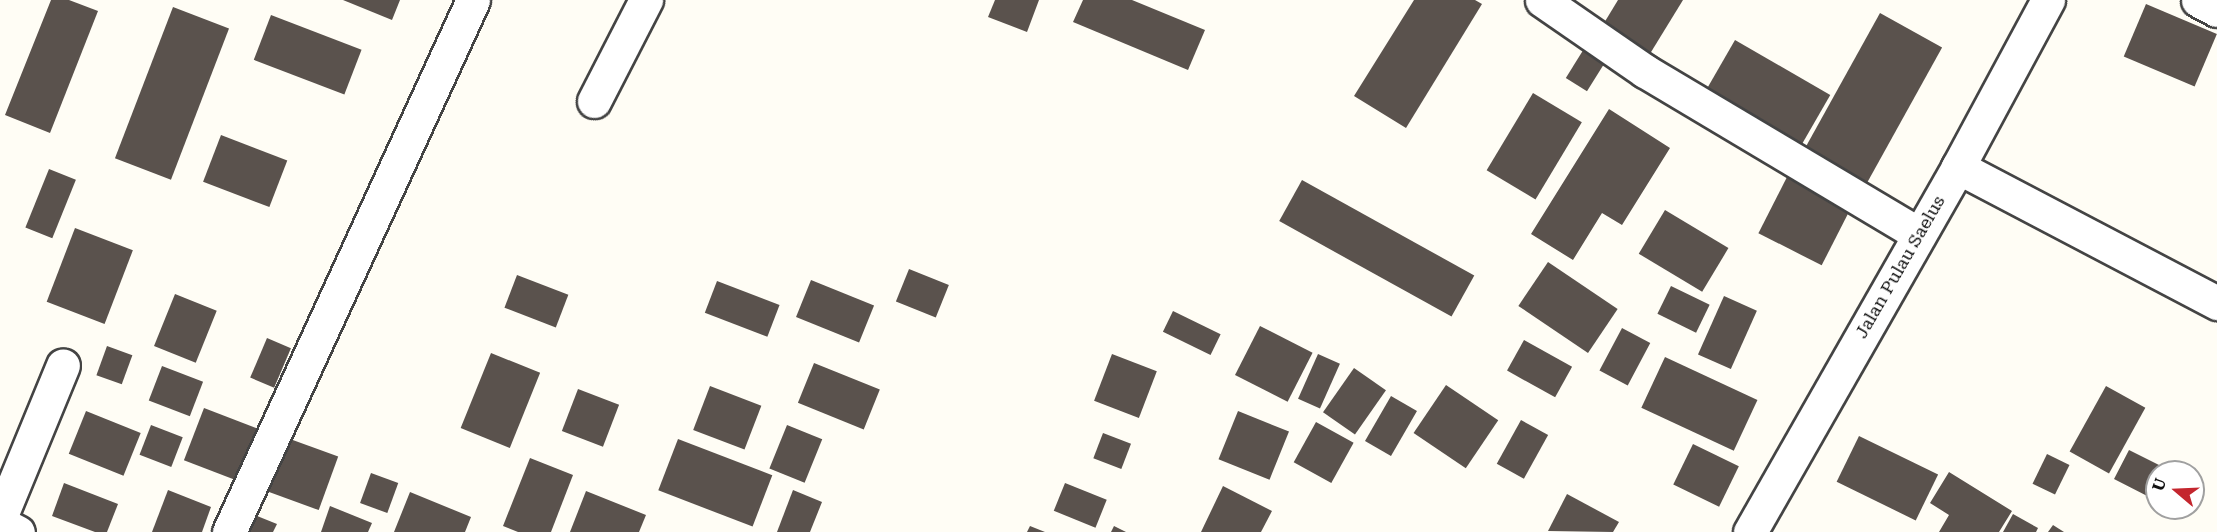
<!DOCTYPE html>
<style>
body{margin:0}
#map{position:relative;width:2217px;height:532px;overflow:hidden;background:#fffdf5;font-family:"Roboto Serif",serif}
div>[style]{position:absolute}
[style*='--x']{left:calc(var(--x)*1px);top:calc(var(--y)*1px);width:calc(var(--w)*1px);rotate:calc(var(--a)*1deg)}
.building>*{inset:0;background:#5a524d;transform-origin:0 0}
.roads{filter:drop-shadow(2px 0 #444) drop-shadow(-2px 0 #444) drop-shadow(0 2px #444) drop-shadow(0 -2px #444)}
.minor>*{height:33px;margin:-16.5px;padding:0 16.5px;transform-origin:16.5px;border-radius:16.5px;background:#fff}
.tertiary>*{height:33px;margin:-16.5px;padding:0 16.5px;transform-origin:16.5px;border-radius:16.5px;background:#fff}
span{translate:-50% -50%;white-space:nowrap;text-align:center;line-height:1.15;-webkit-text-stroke:6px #fff;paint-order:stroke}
.street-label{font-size:18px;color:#111}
.north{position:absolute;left:2145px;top:460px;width:60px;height:60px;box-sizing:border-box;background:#fff;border:2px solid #a0a0a0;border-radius:50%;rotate:289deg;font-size:16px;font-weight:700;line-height:24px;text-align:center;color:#111}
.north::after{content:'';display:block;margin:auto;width:21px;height:27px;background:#c4262e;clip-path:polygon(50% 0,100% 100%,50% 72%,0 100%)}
</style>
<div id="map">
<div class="building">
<div style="clip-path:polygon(51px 0,69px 0,98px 11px,50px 133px,5px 115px)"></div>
<div style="clip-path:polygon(343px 0,400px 0,392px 20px)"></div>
<div style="clip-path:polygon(995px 0,1039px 0,1027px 32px,988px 17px)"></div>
<div style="clip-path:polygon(1083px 0,1132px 0,1205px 30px,1188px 70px,1073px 22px)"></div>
<div style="clip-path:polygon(1414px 0,1475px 0,1482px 4px,1406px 128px,1354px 96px)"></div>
<div style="clip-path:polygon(1618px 0,1683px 0,1648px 57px,1601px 28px)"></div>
<div style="left:2146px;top:4px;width:77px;height:57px;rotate:23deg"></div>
<div style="left:173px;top:7px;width:60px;height:162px;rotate:21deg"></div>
<div style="left:1880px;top:13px;width:71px;height:163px;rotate:29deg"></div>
<div style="left:271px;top:15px;width:97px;height:48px;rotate:21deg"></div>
<div style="left:1735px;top:40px;width:110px;height:66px;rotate:30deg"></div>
<div style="left:1587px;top:44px;width:25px;height:40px;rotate:32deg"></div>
<div style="left:1533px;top:93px;width:57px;height:90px;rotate:31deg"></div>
<div style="clip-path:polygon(1609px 109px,1670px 148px,1622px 225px,1602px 213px,1573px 260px,1531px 234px)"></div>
<div style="left:221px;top:135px;width:71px;height:50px;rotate:21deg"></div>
<div style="left:49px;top:169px;width:29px;height:63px;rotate:22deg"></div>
<div style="left:1787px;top:177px;width:71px;height:63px;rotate:27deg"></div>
<div style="left:1302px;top:180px;width:197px;height:47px;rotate:29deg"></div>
<div style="left:1665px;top:210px;width:74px;height:51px;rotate:31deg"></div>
<div style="left:75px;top:228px;width:62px;height:79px;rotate:21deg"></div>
<div style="left:1548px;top:262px;width:84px;height:53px;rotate:34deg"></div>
<div style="left:909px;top:269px;width:43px;height:35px;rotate:22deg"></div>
<div style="left:517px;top:275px;width:55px;height:35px;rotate:21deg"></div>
<div style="left:811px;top:280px;width:68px;height:40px;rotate:22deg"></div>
<div style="left:717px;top:281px;width:67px;height:34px;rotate:21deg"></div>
<div style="left:1671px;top:286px;width:43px;height:31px;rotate:26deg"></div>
<div style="left:175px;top:294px;width:45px;height:56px;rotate:22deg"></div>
<div style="left:1724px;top:296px;width:36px;height:64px;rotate:24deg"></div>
<div style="left:1173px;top:311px;width:53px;height:23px;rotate:26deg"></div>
<div style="left:1260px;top:326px;width:59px;height:55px;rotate:27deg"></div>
<div style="left:1622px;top:328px;width:32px;height:48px;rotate:28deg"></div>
<div style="left:267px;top:338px;width:26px;height:43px;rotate:23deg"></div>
<div style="left:1524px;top:340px;width:55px;height:35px;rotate:29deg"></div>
<div style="left:107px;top:346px;width:27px;height:31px;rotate:20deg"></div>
<div style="left:491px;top:353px;width:53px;height:81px;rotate:22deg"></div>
<div style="left:1112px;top:354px;width:48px;height:50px;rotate:21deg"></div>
<div style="left:1318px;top:354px;width:24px;height:49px;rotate:24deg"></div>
<div style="left:1665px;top:357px;width:102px;height:56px;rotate:25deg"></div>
<div style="left:814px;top:363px;width:71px;height:43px;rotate:22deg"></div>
<div style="left:162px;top:366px;width:44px;height:37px;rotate:21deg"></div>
<div style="left:1354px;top:368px;width:39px;height:54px;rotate:35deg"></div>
<div style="left:1446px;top:385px;width:63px;height:58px;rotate:34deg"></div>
<div style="left:710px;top:386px;width:55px;height:47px;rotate:21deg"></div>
<div style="left:2106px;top:386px;width:45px;height:75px;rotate:29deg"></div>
<div style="left:578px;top:389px;width:44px;height:45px;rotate:21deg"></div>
<div style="left:1391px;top:396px;width:30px;height:52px;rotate:30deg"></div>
<div style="left:204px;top:408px;width:58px;height:56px;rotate:21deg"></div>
<div style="left:86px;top:411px;width:59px;height:46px;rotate:22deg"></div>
<div style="left:1238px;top:411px;width:55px;height:52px;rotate:22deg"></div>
<div style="left:1521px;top:420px;width:31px;height:50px;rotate:29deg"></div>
<div style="left:1316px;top:422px;width:43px;height:46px;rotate:29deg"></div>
<div style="left:151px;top:425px;width:34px;height:32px;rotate:21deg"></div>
<div style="left:787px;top:425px;width:38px;height:47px;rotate:22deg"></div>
<div style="left:1103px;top:433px;width:30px;height:27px;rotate:21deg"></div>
<div style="left:279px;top:435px;width:63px;height:57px;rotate:20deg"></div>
<div style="left:1859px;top:436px;width:88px;height:51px;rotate:26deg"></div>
<div style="left:678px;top:439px;width:101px;height:55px;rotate:21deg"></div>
<div style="left:1693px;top:444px;width:51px;height:45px;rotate:26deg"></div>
<div style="clip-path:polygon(2129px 450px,2173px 472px,2157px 472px,2157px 501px,2114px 479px)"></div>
<div style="left:2047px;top:454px;width:25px;height:33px;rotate:26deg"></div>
<div style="clip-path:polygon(530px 458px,573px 475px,551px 532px,518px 532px,503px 526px)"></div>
<div style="clip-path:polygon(1949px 472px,2012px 511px,1999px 532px,1939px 532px,1949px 515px,1930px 503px)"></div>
<div style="left:371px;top:473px;width:29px;height:32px;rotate:20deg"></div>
<div style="clip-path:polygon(64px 483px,118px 504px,107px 532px,95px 532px,52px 516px)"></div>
<div style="left:1065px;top:483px;width:45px;height:30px;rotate:22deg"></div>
<div style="clip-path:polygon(1223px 486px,1272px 511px,1261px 532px,1201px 532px)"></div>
<div style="clip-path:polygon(168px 490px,211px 507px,202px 532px,152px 532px)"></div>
<div style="clip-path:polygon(793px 490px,822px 502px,810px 532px,777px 532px)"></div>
<div style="clip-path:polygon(586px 491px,646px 515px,639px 532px,570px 532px)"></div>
<div style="clip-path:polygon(410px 492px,471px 517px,465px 532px,394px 532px)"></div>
<div style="clip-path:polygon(1567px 494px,1619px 522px,1613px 532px,1548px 531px)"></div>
<div style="clip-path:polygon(330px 506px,372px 523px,368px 532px,321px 532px)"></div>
<div style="clip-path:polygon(2171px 508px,2186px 508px,2183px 514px)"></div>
<div style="clip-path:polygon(252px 514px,277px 524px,273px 532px,245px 532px)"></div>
<div style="clip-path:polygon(2013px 514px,2038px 528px,2036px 532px,2003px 532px)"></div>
<div style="clip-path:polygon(2053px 525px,2064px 532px,2048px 532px)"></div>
<div style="clip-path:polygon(1030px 526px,1045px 532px,1027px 532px)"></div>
<div style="clip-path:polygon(1114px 526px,1126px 532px,1111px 532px)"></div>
</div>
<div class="roads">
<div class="minor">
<div style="--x:1542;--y:0;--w:125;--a:34.6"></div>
<div style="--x:1645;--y:71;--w:318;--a:30.8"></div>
<div style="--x:2198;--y:0;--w:21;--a:28"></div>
<div style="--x:594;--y:101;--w:114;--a:-62.8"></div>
<div style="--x:1958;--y:167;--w:293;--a:27.7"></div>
<div style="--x:0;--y:518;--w:165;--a:-67.6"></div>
<div style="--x:229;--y:532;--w:585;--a:-65.36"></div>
</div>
<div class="tertiary">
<div style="--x:0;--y:523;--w:20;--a:27"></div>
<div style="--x:1750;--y:532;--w:420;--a:-60.3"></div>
<div style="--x:1958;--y:167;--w:190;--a:-61.7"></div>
</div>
</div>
<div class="street-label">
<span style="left:1900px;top:267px;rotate:-60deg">Jalan Pulau Saelus</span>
</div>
<div class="north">U</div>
</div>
